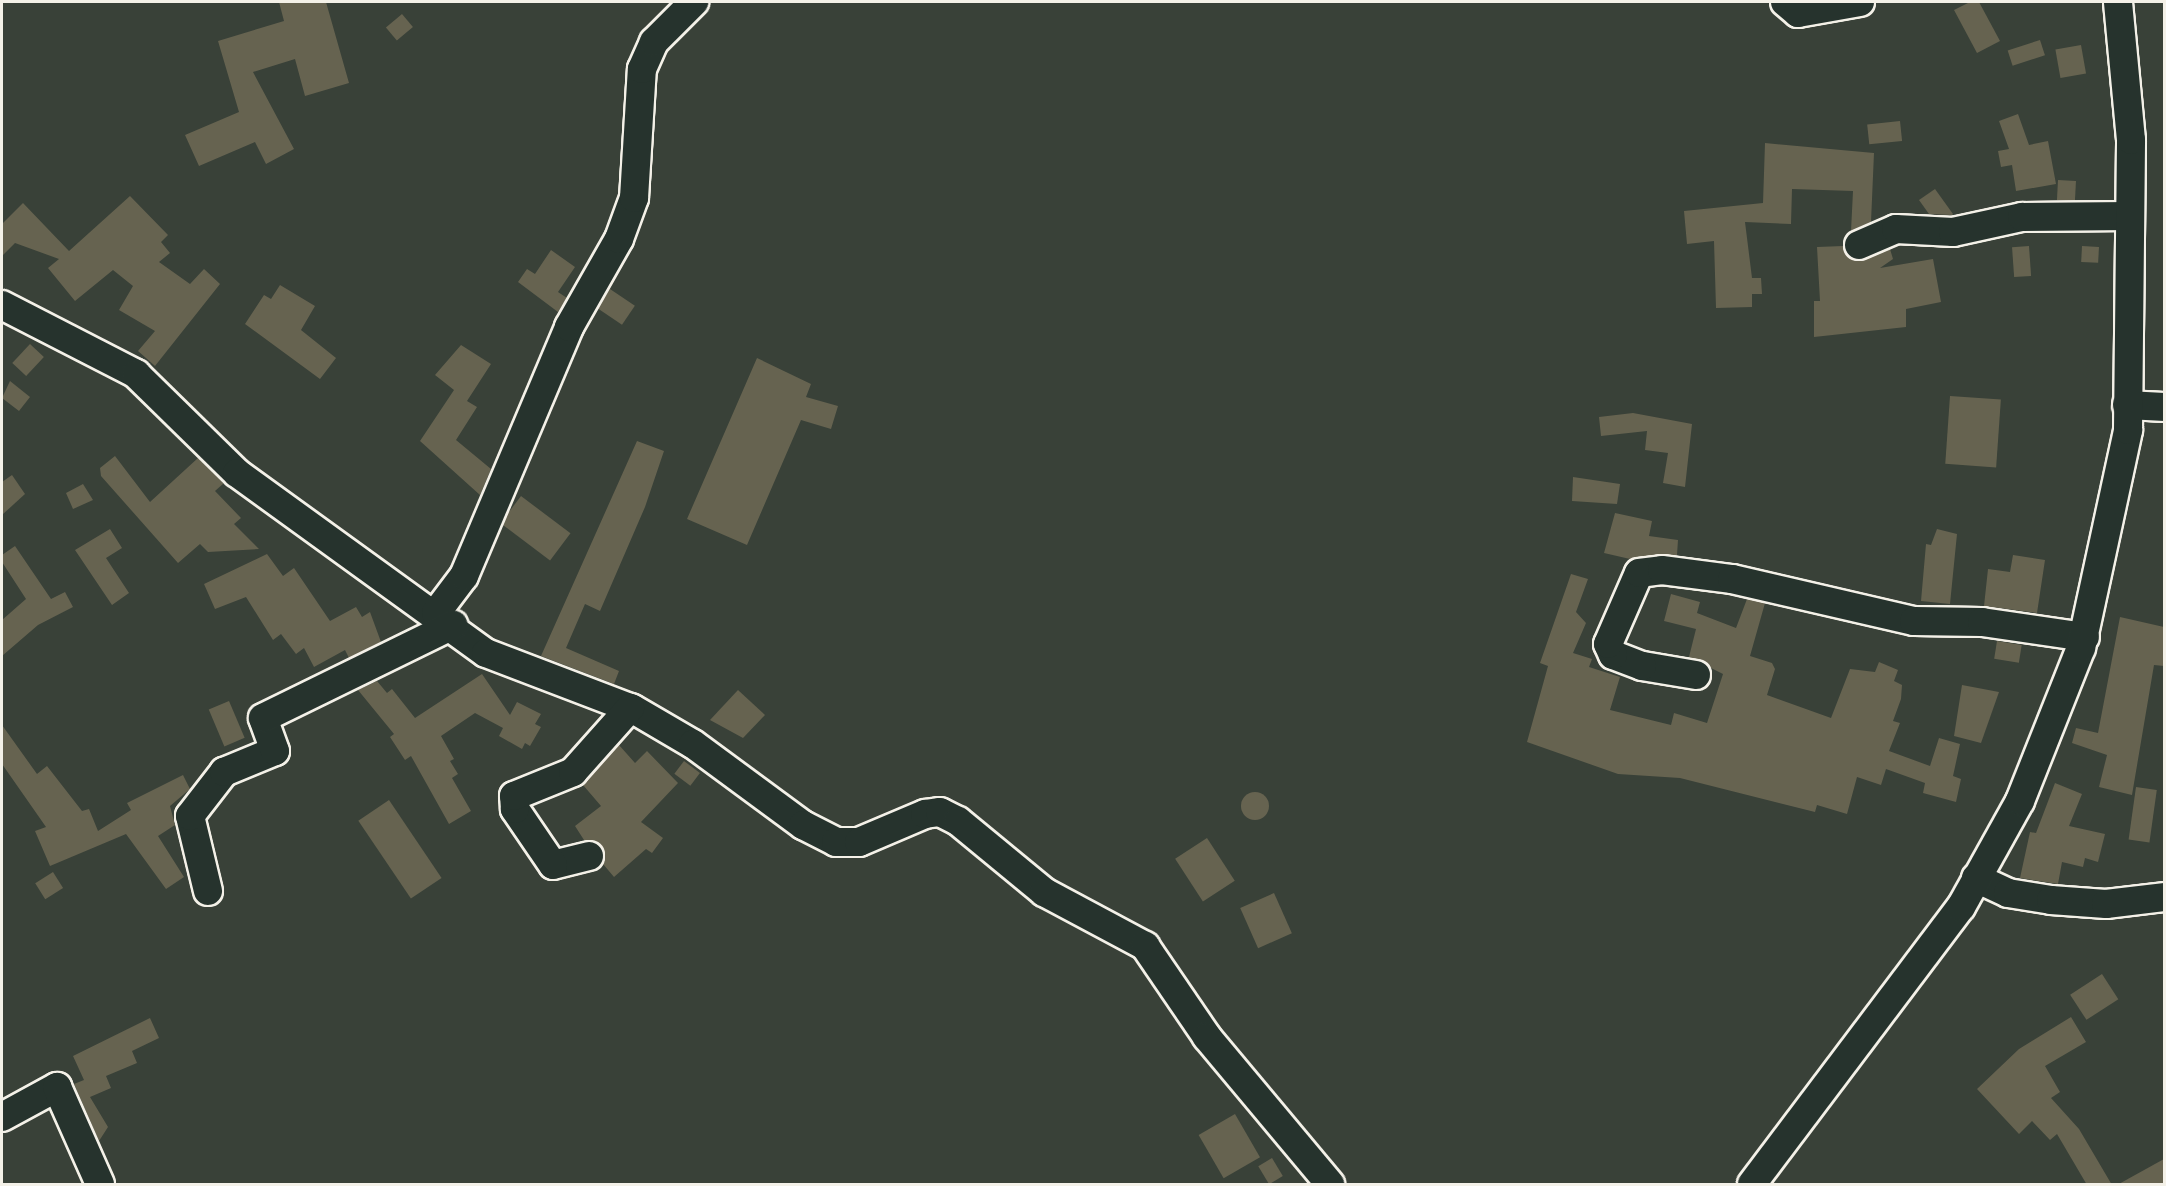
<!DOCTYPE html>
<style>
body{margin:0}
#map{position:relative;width:2166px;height:1186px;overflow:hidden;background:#394138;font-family:Itim,sans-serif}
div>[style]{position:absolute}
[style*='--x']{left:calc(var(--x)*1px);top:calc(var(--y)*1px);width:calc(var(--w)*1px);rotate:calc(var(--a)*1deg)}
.building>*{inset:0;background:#666350;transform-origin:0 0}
.round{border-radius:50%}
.roads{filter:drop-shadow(2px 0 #f4f1e8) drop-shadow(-2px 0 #f4f1e8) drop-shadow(0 2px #f4f1e8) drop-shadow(0 -2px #f4f1e8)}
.minor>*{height:28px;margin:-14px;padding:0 14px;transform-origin:14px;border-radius:14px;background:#26332d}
span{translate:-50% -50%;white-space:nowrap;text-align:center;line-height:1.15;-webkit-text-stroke:5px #26332d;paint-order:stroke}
.frame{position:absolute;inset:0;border:3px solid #f4f1e8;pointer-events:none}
</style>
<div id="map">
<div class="building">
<div style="clip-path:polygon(279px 2px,326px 2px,349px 83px,305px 96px,295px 59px,253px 72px,294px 149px,266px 164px,255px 142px,199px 166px,185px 135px,239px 112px,218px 41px,284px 21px)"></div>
<div style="clip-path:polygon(1970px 2px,1979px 2px,2000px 41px,1977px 53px,1954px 10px)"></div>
<div style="left:402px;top:14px;width:17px;height:21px;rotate:50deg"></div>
<div style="left:2040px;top:40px;width:16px;height:34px;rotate:72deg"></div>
<div style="left:2081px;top:45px;width:29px;height:26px;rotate:80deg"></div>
<div style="clip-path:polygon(2018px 114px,2029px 145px,2048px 141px,2056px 184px,2016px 191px,2012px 165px,2001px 167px,1998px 151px,2009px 149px,1999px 121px)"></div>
<div style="left:1900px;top:121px;width:20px;height:33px;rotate:84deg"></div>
<div style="clip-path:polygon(1765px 143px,1874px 153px,1871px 222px,1851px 231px,1853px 191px,1792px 189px,1791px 224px,1745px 222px,1752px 278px,1761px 278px,1762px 294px,1752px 294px,1752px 307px,1716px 308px,1714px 241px,1687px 244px,1684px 211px,1763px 203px)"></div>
<div style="left:2058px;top:180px;width:18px;height:20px;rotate:3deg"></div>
<div style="clip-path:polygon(1935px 189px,1953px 214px,1952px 215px,1929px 214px,1919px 200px)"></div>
<div style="clip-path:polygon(130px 196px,168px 235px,161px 242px,170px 253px,159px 262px,190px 284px,204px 269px,220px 284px,155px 366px,138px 351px,155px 331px,119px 310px,133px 286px,113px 270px,75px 301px,48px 268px,59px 259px,15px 243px,2px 256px,2px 224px,23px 203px,69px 251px)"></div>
<div style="clip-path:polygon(1843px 246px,1858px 261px,1890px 249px,1893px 259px,1880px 268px,1933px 259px,1941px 302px,1906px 309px,1906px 327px,1814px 337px,1814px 301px,1820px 301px,1817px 247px)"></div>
<div style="left:2029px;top:246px;width:30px;height:17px;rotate:86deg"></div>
<div style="left:2082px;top:246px;width:17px;height:16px;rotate:3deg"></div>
<div style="clip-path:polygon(551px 250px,575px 267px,558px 292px,567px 298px,558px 312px,518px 282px,527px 269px,535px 274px)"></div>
<div style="clip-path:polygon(280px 285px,315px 306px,301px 330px,336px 358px,320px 379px,245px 324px,264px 295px,271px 299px)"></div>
<div style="left:610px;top:289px;width:30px;height:23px;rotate:34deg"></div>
<div style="left:30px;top:344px;width:19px;height:26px;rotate:43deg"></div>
<div style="clip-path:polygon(461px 345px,491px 364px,467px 401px,477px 407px,456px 440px,491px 469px,480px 495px,420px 441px,454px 390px,435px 375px)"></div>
<div style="clip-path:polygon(757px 358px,811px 384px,806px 397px,838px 406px,831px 429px,801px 420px,747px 545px,687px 519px)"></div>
<div style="clip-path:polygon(10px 381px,30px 397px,19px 411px,2px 398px)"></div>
<div style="left:1950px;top:396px;width:51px;height:68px;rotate:4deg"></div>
<div style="clip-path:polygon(1633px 413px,1692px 424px,1685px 487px,1663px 483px,1668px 453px,1645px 450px,1647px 431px,1601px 436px,1599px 417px)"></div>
<div style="clip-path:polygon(637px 441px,664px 451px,645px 507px,600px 611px,585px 604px,566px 648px,619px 671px,614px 684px,541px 656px)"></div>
<div style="clip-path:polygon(115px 456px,150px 502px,198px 458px,224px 483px,215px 491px,241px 518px,234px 524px,259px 549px,208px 552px,200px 544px,178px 563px,101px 476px,100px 468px)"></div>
<div style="clip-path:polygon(12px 475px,25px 494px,2px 515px,2px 482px)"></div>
<div style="clip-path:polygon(1573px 477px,1620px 484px,1617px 504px,1572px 501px)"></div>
<div style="clip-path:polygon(83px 484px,93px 500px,73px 509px,66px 493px)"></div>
<div style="left:521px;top:496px;width:62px;height:34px;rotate:37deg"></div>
<div style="clip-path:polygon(1615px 513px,1652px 521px,1649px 536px,1678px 540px,1677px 555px,1630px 559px,1604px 553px)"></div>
<div style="clip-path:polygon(110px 529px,122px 548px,106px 558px,129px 593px,112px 605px,75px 550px)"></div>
<div style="clip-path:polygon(1937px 529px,1957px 534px,1950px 604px,1921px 601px,1926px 544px,1931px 545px)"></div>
<div style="clip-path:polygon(15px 546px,51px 599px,65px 592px,73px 607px,38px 625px,2px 656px,2px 620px,26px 599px,2px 562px,2px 555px)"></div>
<div style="clip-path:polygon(267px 554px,283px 576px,294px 568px,330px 621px,356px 607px,362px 617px,370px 612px,381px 642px,349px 658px,345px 650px,314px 667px,304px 648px,296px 654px,281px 634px,273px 640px,246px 597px,215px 609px,204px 584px)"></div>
<div style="clip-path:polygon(2013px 555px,2045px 560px,2037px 613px,1984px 606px,1988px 569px,2010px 572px)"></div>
<div style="clip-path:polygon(1571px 574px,1588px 579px,1576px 612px,1586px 623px,1573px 653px,1592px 659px,1589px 667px,1620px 677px,1610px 710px,1671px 725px,1674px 713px,1707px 723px,1723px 674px,1689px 657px,1696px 629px,1664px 621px,1671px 594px,1700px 602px,1697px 613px,1736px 628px,1747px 599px,1765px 603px,1750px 656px,1772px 663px,1775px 669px,1767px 695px,1831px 718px,1850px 669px,1875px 672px,1879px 662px,1898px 670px,1894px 681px,1902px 685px,1901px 699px,1893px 721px,1900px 723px,1889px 751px,1930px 766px,1939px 738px,1960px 744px,1953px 776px,1961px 779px,1956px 802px,1923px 793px,1925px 783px,1886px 769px,1881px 785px,1857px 777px,1847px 814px,1817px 805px,1815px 812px,1680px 778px,1618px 774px,1527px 742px,1548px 666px,1540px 663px)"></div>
<div style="clip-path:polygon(2120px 617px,2164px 627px,2164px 666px,2154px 665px,2132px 795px,2099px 787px,2107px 755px,2072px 743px,2076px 728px,2098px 733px)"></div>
<div style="left:1997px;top:641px;width:25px;height:18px;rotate:9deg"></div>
<div style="clip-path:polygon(482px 674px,510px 715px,517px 702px,541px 714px,535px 724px,541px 727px,530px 746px,525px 743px,522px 749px,499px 736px,503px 728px,475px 713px,441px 736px,454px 759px,450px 761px,458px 774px,452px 778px,471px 811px,449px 824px,411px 756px,405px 760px,390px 737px,394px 734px,358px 690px,377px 681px,387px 693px,392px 689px,415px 718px)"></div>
<div style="clip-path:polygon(1962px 685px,1999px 692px,1981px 743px,1954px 736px)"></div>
<div style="clip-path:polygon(738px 690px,765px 715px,743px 738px,710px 720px)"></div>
<div style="left:229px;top:701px;width:40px;height:22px;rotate:67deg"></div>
<div style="clip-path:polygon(2px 725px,37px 774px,47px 766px,82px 811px,89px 809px,98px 831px,131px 810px,127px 803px,183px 775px,190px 789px,170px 806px,175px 825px,158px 836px,184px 877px,166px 889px,126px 834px,50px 866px,35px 831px,46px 827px,2px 764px)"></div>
<div style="clip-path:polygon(619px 745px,635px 763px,647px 751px,678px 783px,641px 822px,663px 838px,652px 853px,646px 849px,614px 877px,603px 864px,601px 845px,584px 840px,575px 826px,601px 806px,583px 785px)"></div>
<div style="left:684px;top:761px;width:20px;height:16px;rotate:37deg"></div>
<div style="clip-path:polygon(2055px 783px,2082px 794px,2069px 826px,2105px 834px,2098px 862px,2085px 858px,2083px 867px,2062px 862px,2058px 884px,2020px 878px,2030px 832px,2036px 833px)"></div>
<div style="left:2136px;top:787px;width:21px;height:53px;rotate:8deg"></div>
<div class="round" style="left:1241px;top:792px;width:28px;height:28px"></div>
<div style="left:389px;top:800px;width:94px;height:37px;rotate:56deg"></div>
<div style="left:1207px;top:838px;width:51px;height:38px;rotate:57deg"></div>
<div style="left:53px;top:872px;width:19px;height:21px;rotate:58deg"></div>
<div style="left:1274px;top:893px;width:44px;height:37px;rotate:66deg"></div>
<div style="left:2102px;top:974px;width:30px;height:38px;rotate:57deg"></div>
<div style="clip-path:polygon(2071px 1017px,2086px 1042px,2045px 1066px,2060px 1092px,2051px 1098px,2079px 1129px,2112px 1185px,2087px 1185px,2057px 1134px,2050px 1140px,2032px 1121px,2019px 1134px,1977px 1089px,2019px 1049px)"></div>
<div style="clip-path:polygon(150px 1018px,159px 1038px,132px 1051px,137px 1063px,106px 1076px,111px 1088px,90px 1097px,108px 1127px,99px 1141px,74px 1084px,84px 1080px,73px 1056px)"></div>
<div style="left:1235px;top:1114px;width:50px;height:42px;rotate:60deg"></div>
<div style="left:1272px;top:1158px;width:21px;height:16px;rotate:59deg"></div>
<div style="clip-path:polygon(2164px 1159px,2164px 1185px,2117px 1185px)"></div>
</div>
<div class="roads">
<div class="minor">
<div style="--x:1785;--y:2;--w:17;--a:40"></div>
<div style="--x:1798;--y:13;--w:63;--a:-10.1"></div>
<div style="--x:1859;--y:245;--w:40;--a:-23.4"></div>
<div style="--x:1896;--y:229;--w:57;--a:3"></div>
<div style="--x:1953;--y:232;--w:71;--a:-12.3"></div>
<div style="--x:2022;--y:217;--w:108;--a:-0.5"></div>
<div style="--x:2;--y:305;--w:151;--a:27.2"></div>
<div style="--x:136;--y:374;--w:141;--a:44.4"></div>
<div style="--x:237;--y:473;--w:307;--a:35.9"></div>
<div style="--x:486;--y:653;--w:157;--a:20.9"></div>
<div style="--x:633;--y:709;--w:69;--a:30.3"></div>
<div style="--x:693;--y:744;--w:137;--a:36.4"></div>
<div style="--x:803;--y:825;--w:37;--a:27"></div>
<div style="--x:836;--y:842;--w:23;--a:0"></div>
<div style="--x:859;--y:842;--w:72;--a:-23"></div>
<div style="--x:925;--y:814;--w:15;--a:-8"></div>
<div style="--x:940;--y:812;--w:20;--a:27"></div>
<div style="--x:958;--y:821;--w:112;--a:39.5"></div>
<div style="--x:1044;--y:892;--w:115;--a:28.1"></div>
<div style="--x:1145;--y:946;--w:110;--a:55.7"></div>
<div style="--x:1207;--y:1037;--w:192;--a:50.1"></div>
<div style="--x:2127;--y:405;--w:37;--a:3"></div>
<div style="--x:436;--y:613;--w:46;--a:-52.9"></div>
<div style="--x:464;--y:576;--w:270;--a:-67.1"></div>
<div style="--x:569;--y:327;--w:101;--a:-60.4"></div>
<div style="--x:619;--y:239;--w:44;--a:-69.9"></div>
<div style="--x:634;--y:198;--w:129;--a:-86.5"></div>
<div style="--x:642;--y:69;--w:30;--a:-66"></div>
<div style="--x:654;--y:42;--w:57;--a:-45"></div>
<div style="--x:1696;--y:675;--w:55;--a:-170.5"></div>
<div style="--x:1642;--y:666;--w:31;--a:-159"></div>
<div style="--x:1613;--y:655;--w:12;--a:-114"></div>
<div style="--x:1608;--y:644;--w:77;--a:-66.4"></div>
<div style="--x:1639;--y:573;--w:23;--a:-7"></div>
<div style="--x:1662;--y:570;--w:71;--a:7.3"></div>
<div style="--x:1732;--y:579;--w:187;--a:13"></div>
<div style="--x:1914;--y:621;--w:68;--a:0.8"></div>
<div style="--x:1982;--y:622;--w:104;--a:8.3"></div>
<div style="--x:589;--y:856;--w:37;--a:166"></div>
<div style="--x:553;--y:865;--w:68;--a:-124.2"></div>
<div style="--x:515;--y:809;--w:13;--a:-94"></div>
<div style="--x:514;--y:796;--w:64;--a:-22.1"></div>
<div style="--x:573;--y:772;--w:86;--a:-48.3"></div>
<div style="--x:1976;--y:878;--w:35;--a:25"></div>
<div style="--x:2008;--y:893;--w:44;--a:9.2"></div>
<div style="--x:2051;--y:900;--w:55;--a:4.2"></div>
<div style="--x:2106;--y:904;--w:58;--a:-6.9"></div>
<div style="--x:208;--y:891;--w:77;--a:-103.5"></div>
<div style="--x:190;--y:816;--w:56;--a:-52.3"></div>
<div style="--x:224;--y:772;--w:55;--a:-22.4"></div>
<div style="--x:275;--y:751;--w:35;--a:-110"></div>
<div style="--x:263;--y:718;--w:212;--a:-26.1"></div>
<div style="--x:2;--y:1117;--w:63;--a:-28.6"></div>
<div style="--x:57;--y:1087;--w:106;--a:66.1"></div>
<div style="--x:1752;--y:1184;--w:347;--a:-53"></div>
<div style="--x:1961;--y:907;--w:121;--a:-60.9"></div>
<div style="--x:2020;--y:801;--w:165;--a:-68.3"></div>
<div style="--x:2081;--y:648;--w:223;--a:-77.8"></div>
<div style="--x:2128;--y:430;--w:290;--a:-89.4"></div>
<div style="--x:2131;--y:140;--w:139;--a:-95.4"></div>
</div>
</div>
<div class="frame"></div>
</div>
